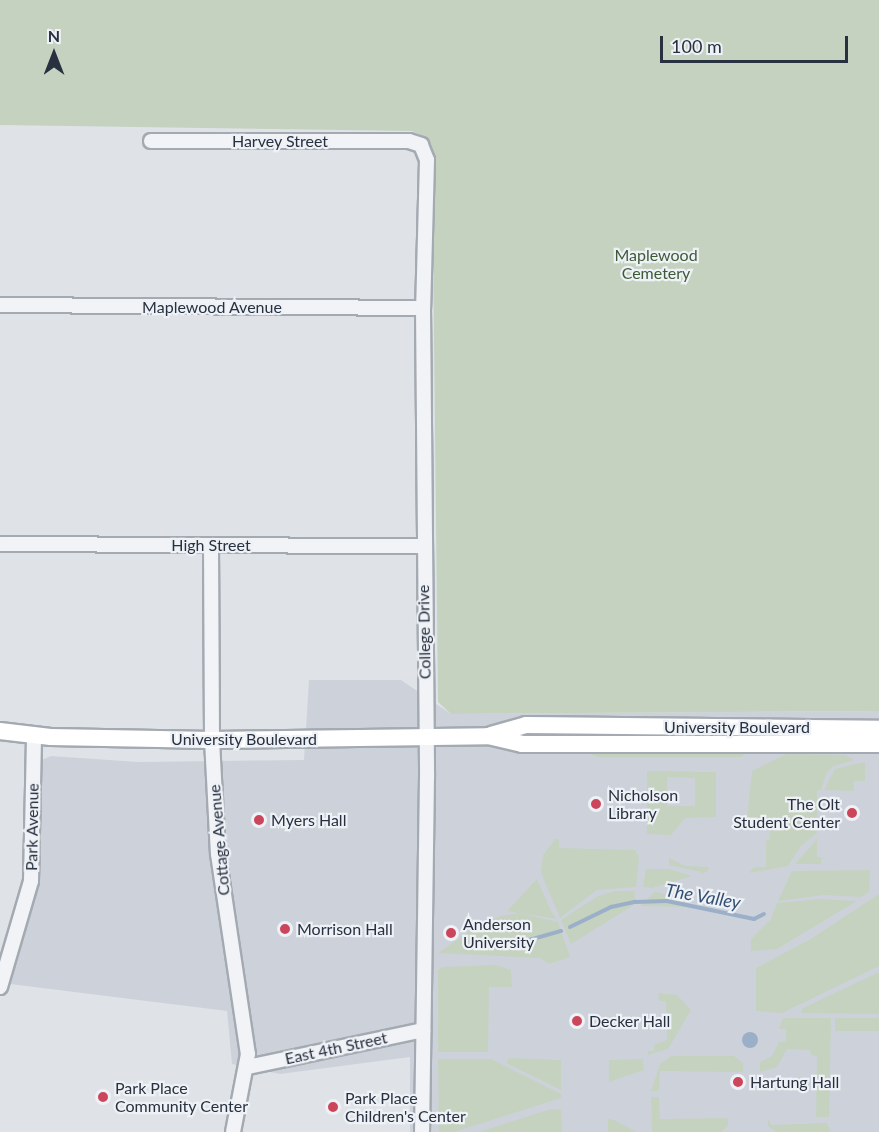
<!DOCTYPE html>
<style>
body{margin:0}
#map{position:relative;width:879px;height:1132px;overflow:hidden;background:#dfe3e8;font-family:Lato,sans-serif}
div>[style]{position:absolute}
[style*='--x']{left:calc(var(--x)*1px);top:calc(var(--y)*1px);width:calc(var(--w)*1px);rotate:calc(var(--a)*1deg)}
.built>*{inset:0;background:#cdd2da}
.green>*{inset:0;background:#c5d2c0;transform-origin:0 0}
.water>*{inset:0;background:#9bb0c8}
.round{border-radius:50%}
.stream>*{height:4px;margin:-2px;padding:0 2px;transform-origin:2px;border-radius:2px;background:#9bb0c8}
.roads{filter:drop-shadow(2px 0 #a4aab2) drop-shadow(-2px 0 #a4aab2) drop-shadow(0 2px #a4aab2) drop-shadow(0 -2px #a4aab2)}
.minor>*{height:14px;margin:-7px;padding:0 7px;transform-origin:7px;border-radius:7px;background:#f2f3f6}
.major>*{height:16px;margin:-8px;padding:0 8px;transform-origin:8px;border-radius:8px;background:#fff}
.dots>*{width:16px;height:16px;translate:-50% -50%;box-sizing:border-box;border:3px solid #eef1f6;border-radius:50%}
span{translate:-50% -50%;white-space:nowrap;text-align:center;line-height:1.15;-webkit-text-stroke:4.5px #eef1f6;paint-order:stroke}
.street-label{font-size:16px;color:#28313f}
.park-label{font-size:16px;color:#3d5a36}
.poi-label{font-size:16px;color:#28313f}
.left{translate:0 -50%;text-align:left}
.right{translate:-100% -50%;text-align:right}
.water-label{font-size:18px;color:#334f72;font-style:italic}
.north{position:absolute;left:24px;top:24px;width:60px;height:60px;-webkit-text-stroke:4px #eef1f6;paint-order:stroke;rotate:0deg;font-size:16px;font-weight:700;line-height:24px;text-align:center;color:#28313f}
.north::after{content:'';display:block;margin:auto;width:21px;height:27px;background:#28313f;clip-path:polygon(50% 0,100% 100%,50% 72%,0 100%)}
.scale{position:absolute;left:660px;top:36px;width:188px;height:27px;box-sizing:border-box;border:3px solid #28313f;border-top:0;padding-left:8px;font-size:18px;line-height:21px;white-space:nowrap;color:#28313f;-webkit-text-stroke:4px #eef1f6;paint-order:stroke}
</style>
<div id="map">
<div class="built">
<div style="clip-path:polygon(309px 680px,401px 680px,451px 714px,879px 711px,879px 1132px,410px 1132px,410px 1057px,280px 1074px,232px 1064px,227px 1011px,10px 984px,37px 881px,39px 761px,51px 756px,138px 762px,304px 760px)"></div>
</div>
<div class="green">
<div style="clip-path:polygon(0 0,879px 0,879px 711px,451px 714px,438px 702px,432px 159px,426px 137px,412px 131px,0 125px)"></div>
<div style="clip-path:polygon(753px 749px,741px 757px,598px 757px,582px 751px)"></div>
<div style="clip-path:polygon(786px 754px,846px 755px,854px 760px,834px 766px,827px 772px,821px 790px,817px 791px,817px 833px,801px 846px,788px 866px,749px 873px,754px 867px,766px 867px,766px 841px,770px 839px,770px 819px,747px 818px,752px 771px)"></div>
<div style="clip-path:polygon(865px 762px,865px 781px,854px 781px,854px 791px,824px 790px,835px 769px)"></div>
<div style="clip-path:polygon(evenodd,647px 771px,716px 772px,716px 817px,685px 818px,671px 835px,647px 834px,647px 771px,667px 777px,695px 778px,695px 806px,667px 806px,667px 777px)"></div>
<div style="clip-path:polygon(555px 839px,559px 839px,559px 848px,635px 850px,639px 857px,636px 887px,597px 890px,560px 918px,541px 873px,543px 855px)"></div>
<div style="clip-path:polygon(817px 839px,817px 857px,826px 858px,821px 859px,821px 864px,795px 864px)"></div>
<div style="clip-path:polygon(669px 858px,685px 866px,709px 867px,708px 871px,699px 874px,701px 872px,669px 865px)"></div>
<div style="clip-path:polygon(646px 869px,669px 869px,692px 876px,652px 888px,643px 887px)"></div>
<div style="clip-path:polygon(870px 870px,869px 892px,861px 897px,823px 895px,778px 901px,792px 871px)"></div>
<div style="clip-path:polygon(537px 879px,552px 913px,557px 919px,507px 911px)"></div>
<div style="clip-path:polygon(615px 891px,635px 891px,634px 905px,571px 944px,561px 920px,598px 896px)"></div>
<div style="clip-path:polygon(654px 892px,661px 893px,691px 907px,640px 906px)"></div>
<div style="clip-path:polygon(879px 894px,879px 966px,782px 1013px,756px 1011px,756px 968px,809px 940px)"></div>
<div style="clip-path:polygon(822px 899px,857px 901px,777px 949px,751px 951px,751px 939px,771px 919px,777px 903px)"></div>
<div style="clip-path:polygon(519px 913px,558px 922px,570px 957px,549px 964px,540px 958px,438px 953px,471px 930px,501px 916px)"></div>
<div style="clip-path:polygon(496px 965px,511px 970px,512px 987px,489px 987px,488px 1052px,438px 1052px,438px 970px,442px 967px)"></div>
<div style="clip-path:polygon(879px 972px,879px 1014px,801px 1013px,803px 1008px)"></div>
<div style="clip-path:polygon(658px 993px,677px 995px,691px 1010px,668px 1049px,648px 1055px,648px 1051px,654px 1051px,654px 1045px,667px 1040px,666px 1001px,659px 1001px)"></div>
<div style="clip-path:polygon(783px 1018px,831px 1018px,829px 1117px,816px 1117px,817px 1056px,811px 1055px,810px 1050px,787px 1049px,777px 1067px,760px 1072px,760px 1062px,772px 1056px,779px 1042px,786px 1041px,786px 1029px,779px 1029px)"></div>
<div style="left:835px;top:1018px;width:44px;height:13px"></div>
<div style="clip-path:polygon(671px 1056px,734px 1056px,743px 1063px,743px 1072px,660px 1071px,659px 1091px,651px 1091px,660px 1064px)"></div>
<div style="clip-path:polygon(509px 1058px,561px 1060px,561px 1090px,506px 1063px)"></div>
<div style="clip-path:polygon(438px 1059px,491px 1059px,561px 1094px,561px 1098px,454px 1132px,439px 1132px)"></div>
<div style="clip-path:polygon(643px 1059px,644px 1070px,609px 1082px,609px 1060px)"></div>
<div style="clip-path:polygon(651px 1097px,659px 1097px,660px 1119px,728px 1118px,728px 1126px,721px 1132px,652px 1132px)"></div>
<div style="clip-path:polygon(551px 1109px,561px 1110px,562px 1132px,479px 1132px)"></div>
<div style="clip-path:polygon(768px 1118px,771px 1125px,827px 1123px,831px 1132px,776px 1132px,768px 1126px)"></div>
<div style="clip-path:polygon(608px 1119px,614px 1120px,637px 1132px,608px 1132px)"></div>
</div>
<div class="water">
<div class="round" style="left:742px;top:1032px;width:16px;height:16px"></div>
</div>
<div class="stream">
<div style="--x:570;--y:927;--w:46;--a:-26"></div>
<div style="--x:611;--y:907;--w:25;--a:-12"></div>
<div style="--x:635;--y:902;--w:32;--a:-2"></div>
<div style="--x:667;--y:901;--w:89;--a:11.7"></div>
<div style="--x:754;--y:919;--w:11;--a:-27"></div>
<div style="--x:515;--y:944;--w:48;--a:-15.8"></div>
</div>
<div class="roads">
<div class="minor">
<div style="--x:151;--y:141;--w:258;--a:0"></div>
<div style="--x:409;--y:141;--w:13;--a:18"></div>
<div style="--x:421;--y:145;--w:16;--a:68"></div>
<div style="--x:427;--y:160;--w:148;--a:91.5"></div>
<div style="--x:423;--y:308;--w:469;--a:89.5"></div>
<div style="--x:427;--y:777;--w:355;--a:90.8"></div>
<div style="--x:0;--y:305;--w:423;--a:0.4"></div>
<div style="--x:0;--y:544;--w:422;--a:0.3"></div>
<div style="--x:211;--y:545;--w:195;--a:89.7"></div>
<div style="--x:212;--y:740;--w:114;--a:87"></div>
<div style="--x:218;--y:854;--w:202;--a:81.5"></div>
<div style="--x:248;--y:1054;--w:79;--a:100.9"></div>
<div style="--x:0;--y:987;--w:110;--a:-73.7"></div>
<div style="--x:31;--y:881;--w:146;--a:-88.8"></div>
<div style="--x:248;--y:1067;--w:179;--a:-11.9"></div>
</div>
<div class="major">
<div style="--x:0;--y:731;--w:51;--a:6.7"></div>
<div style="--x:51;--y:737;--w:161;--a:1.1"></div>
<div style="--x:212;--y:740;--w:276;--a:-0.8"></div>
<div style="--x:488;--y:736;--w:35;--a:13"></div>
<div style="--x:522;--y:744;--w:357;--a:0"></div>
<div style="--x:491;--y:735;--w:36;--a:-16"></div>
<div style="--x:526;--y:725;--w:353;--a:0.6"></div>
</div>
</div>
<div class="dots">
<div style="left:596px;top:804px;background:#cb465a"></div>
<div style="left:852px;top:813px;background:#cb465a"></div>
<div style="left:259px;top:820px;background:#cb465a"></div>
<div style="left:285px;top:929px;background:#cb465a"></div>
<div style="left:451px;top:933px;background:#cb465a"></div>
<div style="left:577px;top:1021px;background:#cb465a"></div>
<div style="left:738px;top:1082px;background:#cb465a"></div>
<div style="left:103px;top:1097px;background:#cb465a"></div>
<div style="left:333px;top:1107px;background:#cb465a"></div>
</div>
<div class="street-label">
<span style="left:280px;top:141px">Harvey Street</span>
<span style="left:212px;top:307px">Maplewood Avenue</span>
<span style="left:211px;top:545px">High Street</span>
<span style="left:424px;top:632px;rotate:-91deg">College Drive</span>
<span style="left:737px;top:727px">University Boulevard</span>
<span style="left:244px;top:739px">University Boulevard</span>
<span style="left:32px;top:827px;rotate:-89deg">Park Avenue</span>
<span style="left:219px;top:840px;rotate:-95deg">Cottage Avenue</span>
<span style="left:336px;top:1048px;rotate:-12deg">East 4th Street</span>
</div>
<div class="park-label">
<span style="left:656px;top:264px">Maplewood<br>Cemetery</span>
</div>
<div class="poi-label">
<span class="left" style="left:608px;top:804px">Nicholson<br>Library</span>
<span class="right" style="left:840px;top:813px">The Olt<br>Student Center</span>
<span class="left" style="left:271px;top:820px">Myers Hall</span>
<span class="left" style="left:463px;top:933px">Anderson<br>University</span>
<span class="left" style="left:297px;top:929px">Morrison Hall</span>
<span class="left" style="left:589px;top:1021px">Decker Hall</span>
<span class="left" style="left:750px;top:1082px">Hartung Hall</span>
<span class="left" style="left:115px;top:1097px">Park Place<br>Community Center</span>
<span class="left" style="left:345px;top:1107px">Park Place<br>Children's Center</span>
</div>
<div class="water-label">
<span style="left:703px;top:896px;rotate:10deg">The Valley</span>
</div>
<div class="north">N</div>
<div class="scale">100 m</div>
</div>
